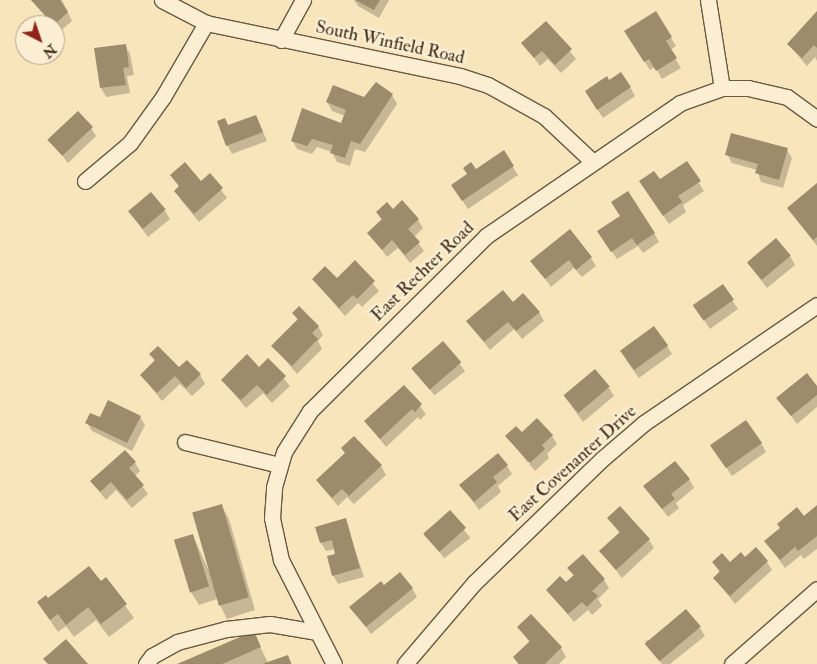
<!DOCTYPE html>
<style>
body{margin:0}
#map{position:relative;width:817px;height:664px;overflow:hidden;background:#f9e5bb;font-family:"IM FELL Double Pica",serif}
div>[style]{position:absolute}
[style*='--x']{left:calc(var(--x)*1px);top:calc(var(--y)*1px);width:calc(var(--w)*1px);rotate:calc(var(--a)*1deg)}
.shadow>*{inset:0;background:#0003;transform-origin:0 0}
.building>*{inset:0;background:#9e8b6c;transform-origin:0 0}
.roads{filter:drop-shadow(1px 0 #6a593f) drop-shadow(-1px 0 #6a593f) drop-shadow(0 1px #6a593f) drop-shadow(0 -1px #6a593f)}
.street>*{height:15px;margin:-7.5px;padding:0 7.5px;transform-origin:7.5px;border-radius:7.5px;background:#fbeed3}
span{translate:-50% -50%;white-space:nowrap;text-align:center;line-height:1.15;-webkit-text-stroke:5px #fbeed3;paint-order:stroke}
.street-label{font-size:18px;color:#3b2a16}
.north{position:absolute;left:15px;top:15px;width:50px;height:50px;box-sizing:border-box;background:#fbeed3;border:1px solid #aea087;border-radius:50%;rotate:139deg;font-size:14px;font-weight:700;line-height:20px;text-align:center;color:#3b2a16}
.north::after{content:'';display:block;margin:auto;width:18px;height:22px;background:#8f2418;clip-path:polygon(50% 0,100% 100%,50% 72%,0 100%)}
</style>
<div id="map">
<div class="shadow">
<div style="clip-path:polygon(31px 0,62px 0,72px 21px,59px 32px)"></div>
<div style="clip-path:polygon(354px 0,389px 0,379px 18px,358px 6px)"></div>
<div style="clip-path:polygon(656px 13px,676px 46px,670px 50px,681px 68px,662px 79px,655px 67px,650px 70px,631px 40px)"></div>
<div style="clip-path:polygon(817px 13px,817px 61px,815px 57px,807px 66px,788px 44px)"></div>
<div style="clip-path:polygon(546px 22px,576px 59px,561px 73px,548px 59px,540px 66px,523px 43px)"></div>
<div style="clip-path:polygon(125px 45px,130px 54px,134px 75px,127px 76px,130px 93px,106px 97px,101px 88px,95px 49px)"></div>
<div style="clip-path:polygon(630px 87px,635px 96px,603px 118px,591px 100px)"></div>
<div style="clip-path:polygon(392px 95px,397px 104px,365px 152px,355px 149px,350px 166px,337px 162px,332px 152px,317px 147px,312px 154px,297px 149px,292px 140px,341px 125px,345px 116px,332px 111px,327px 102px)"></div>
<div style="clip-path:polygon(256px 116px,267px 141px,232px 154px,227px 145px,229px 126px)"></div>
<div style="clip-path:polygon(91px 128px,96px 136px,68px 163px,49px 139px)"></div>
<div style="clip-path:polygon(787px 150px,792px 158px,783px 188px,761px 182px,757px 170px,732px 163px,727px 154px)"></div>
<div style="clip-path:polygon(503px 152px,518px 175px,468px 209px,458px 194px,476px 170px)"></div>
<div style="clip-path:polygon(686px 163px,704px 191px,683px 205px,686px 212px,669px 224px,646px 190px)"></div>
<div style="clip-path:polygon(171px 175px,201px 183px,210px 175px,227px 198px,199px 222px,181px 200px,176px 191px,180px 188px)"></div>
<div style="clip-path:polygon(817px 185px,817px 246px,788px 209px)"></div>
<div style="clip-path:polygon(393px 210px,418px 220px,423px 228px,414px 237px,424px 251px,410px 263px,398px 248px,387px 257px,369px 233px,382px 221px,377px 212px)"></div>
<div style="clip-path:polygon(165px 211px,170px 219px,148px 237px,130px 212px)"></div>
<div style="clip-path:polygon(654px 233px,659px 242px,643px 253px,638px 246px,617px 259px,604px 240px)"></div>
<div style="clip-path:polygon(790px 256px,795px 265px,767px 288px,748px 263px)"></div>
<div style="clip-path:polygon(591px 258px,596px 266px,582px 277px,574px 268px,551px 287px,532px 261px)"></div>
<div style="clip-path:polygon(355px 262px,379px 291px,362px 307px,358px 303px,345px 316px,313px 279px,337px 280px)"></div>
<div style="clip-path:polygon(723px 286px,738px 309px,710px 329px,700px 314px)"></div>
<div style="clip-path:polygon(512px 303px,539px 312px,544px 321px,522px 339px,514px 329px,490px 350px,468px 321px)"></div>
<div style="clip-path:polygon(294px 314px,318px 326px,323px 335px,318px 341px,322px 349px,297px 374px,273px 346px,298px 321px)"></div>
<div style="left:443px;top:343px;width:36px;height:39px;rotate:52deg"></div>
<div style="clip-path:polygon(667px 346px,672px 354px,639px 378px,626px 360px)"></div>
<div style="clip-path:polygon(151px 354px,179px 369px,200px 375px,205px 384px,192px 396px,180px 384px,162px 401px,141px 375px,155px 362px)"></div>
<div style="clip-path:polygon(268px 360px,290px 386px,272px 403px,263px 393px,246px 408px,222px 380px,259px 369px)"></div>
<div style="clip-path:polygon(404px 386px,426px 414px,420px 420px,418px 417px,386px 447px,366px 422px)"></div>
<div style="clip-path:polygon(609px 388px,614px 396px,583px 422px,564px 396px)"></div>
<div style="clip-path:polygon(817px 388px,817px 407px,797px 424px,778px 398px)"></div>
<div style="clip-path:polygon(140px 417px,145px 425px,132px 451px,92px 431px,87px 423px)"></div>
<div style="clip-path:polygon(522px 434px,552px 436px,557px 444px,547px 454px,549px 458px,535px 471px,529px 464px,545px 447px,528px 463px,506px 436px)"></div>
<div style="clip-path:polygon(761px 443px,766px 452px,732px 476px,717px 454px)"></div>
<div style="clip-path:polygon(135px 463px,140px 471px,135px 476px,148px 494px,132px 508px,116px 490px,106px 500px,92px 482px)"></div>
<div style="clip-path:polygon(381px 466px,386px 475px,354px 504px,347px 497px,338px 506px,317px 481px)"></div>
<div style="clip-path:polygon(507px 466px,512px 474px,498px 486px,501px 492px,479px 510px,461px 485px)"></div>
<div style="clip-path:polygon(689px 479px,694px 488px,676px 503px,679px 508px,668px 517px,645px 487px)"></div>
<div style="clip-path:polygon(221px 505px,229px 519px,255px 610px,227px 619px,217px 599px,199px 605px,191px 592px,176px 541px,193px 536px,209px 571px)"></div>
<div style="clip-path:polygon(817px 507px,817px 549px,804px 559px,801px 555px,785px 568px,766px 541px)"></div>
<div style="left:450px;top:512px;width:33px;height:33px;rotate:52deg"></div>
<div style="clip-path:polygon(608px 518px,649px 540px,654px 548px,622px 578px,601px 552px,620px 534px)"></div>
<div style="clip-path:polygon(345px 520px,364px 577px,338px 584px,333px 575px,335px 549px,326px 551px,321px 543px)"></div>
<div style="clip-path:polygon(745px 559px,767px 562px,772px 570px,735px 604px,714px 578px,720px 573px,713px 562px,730px 564px)"></div>
<div style="clip-path:polygon(569px 568px,604px 580px,609px 588px,598px 599px,602px 606px,592px 615px,588px 610px,574px 622px,547px 590px,566px 584px,574px 577px)"></div>
<div style="clip-path:polygon(106px 579px,134px 618px,109px 637px,96px 620px,74px 637px,66px 626px,58px 632px,38px 603px)"></div>
<div style="clip-path:polygon(412px 588px,417px 597px,371px 634px,351px 607px)"></div>
<div style="clip-path:polygon(531px 615px,561px 648px,566px 657px,559px 664px,518px 664px,514px 658px,530px 643px,518px 627px)"></div>
<div style="clip-path:polygon(700px 628px,705px 636px,670px 664px,662px 664px,645px 641px)"></div>
<div style="clip-path:polygon(253px 632px,268px 663px,288px 656px,292px 664px,180px 664px)"></div>
</div>
<div class="building">
<div style="clip-path:polygon(31px 0,60px 0,68px 12px,54px 25px)"></div>
<div style="clip-path:polygon(355px 0,380px 0,374px 10px)"></div>
<div style="clip-path:polygon(656px 11px,672px 37px,666px 41px,677px 58px,656px 71px,649px 59px,644px 62px,624px 31px)"></div>
<div style="clip-path:polygon(817px 11px,817px 48px,814px 45px,802px 58px,787px 44px)"></div>
<div style="clip-path:polygon(546px 21px,572px 49px,555px 65px,542px 51px,534px 58px,521px 43px)"></div>
<div style="clip-path:polygon(126px 44px,129px 67px,123px 68px,126px 85px,100px 88px,94px 48px)"></div>
<div style="clip-path:polygon(621px 72px,631px 87px,597px 110px,585px 91px,607px 76px,609px 80px)"></div>
<div style="clip-path:polygon(376px 82px,393px 94px,360px 144px,351px 141px,345px 158px,330px 153px,333px 145px,312px 139px,307px 146px,291px 141px,302px 108px,341px 123px,346px 110px,326px 102px,333px 85px,364px 97px)"></div>
<div style="left:78px;top:111px;width:22px;height:42px;rotate:47deg"></div>
<div style="clip-path:polygon(256px 115px,263px 132px,226px 146px,217px 121px,225px 118px,228px 125px)"></div>
<div style="clip-path:polygon(731px 133px,788px 148px,779px 180px,755px 173px,758px 164px,725px 155px)"></div>
<div style="clip-path:polygon(504px 150px,514px 166px,462px 201px,451px 185px,467px 174px,463px 168px,471px 162px,476px 169px)"></div>
<div style="clip-path:polygon(687px 161px,701px 181px,678px 196px,682px 202px,663px 216px,639px 181px,654px 171px,660px 179px)"></div>
<div style="clip-path:polygon(185px 162px,201px 181px,210px 173px,223px 188px,194px 214px,174px 191px,179px 186px,170px 175px)"></div>
<div style="clip-path:polygon(817px 183px,817px 237px,813px 240px,787px 208px)"></div>
<div style="clip-path:polygon(628px 191px,655px 233px,637px 245px,632px 238px,611px 252px,597px 231px,620px 216px,611px 202px)"></div>
<div style="left:151px;top:192px;width:23px;height:30px;rotate:50deg"></div>
<div style="clip-path:polygon(402px 200px,419px 219px,408px 229px,420px 242px,405px 255px,392px 240px,382px 250px,367px 233px,382px 219px,376px 212px,387px 202px,393px 209px)"></div>
<div style="clip-path:polygon(570px 229px,592px 257px,576px 270px,569px 260px,545px 279px,530px 261px)"></div>
<div style="left:776px;top:238px;width:23px;height:38px;rotate:50deg"></div>
<div style="clip-path:polygon(355px 260px,375px 281px,357px 299px,353px 295px,339px 308px,312px 279px,325px 266px,337px 278px)"></div>
<div style="left:723px;top:284px;width:19px;height:37px;rotate:55deg"></div>
<div style="clip-path:polygon(503px 290px,513px 302px,523px 293px,540px 312px,516px 331px,508px 322px,484px 342px,466px 321px)"></div>
<div style="clip-path:polygon(299px 306px,319px 326px,312px 333px,318px 339px,292px 366px,271px 346px,298px 319px,292px 313px)"></div>
<div style="left:654px;top:326px;width:24px;height:42px;rotate:54deg"></div>
<div style="left:443px;top:341px;width:28px;height:42px;rotate:49deg"></div>
<div style="clip-path:polygon(158px 346px,179px 367px,187px 360px,201px 374px,186px 388px,175px 376px,157px 393px,140px 375px,155px 360px,149px 354px)"></div>
<div style="clip-path:polygon(247px 354px,259px 367px,268px 358px,286px 376px,267px 395px,257px 385px,241px 400px,221px 380px)"></div>
<div style="left:595px;top:369px;width:23px;height:41px;rotate:50deg"></div>
<div style="clip-path:polygon(807px 373px,817px 386px,817px 395px,791px 416px,776px 398px)"></div>
<div style="clip-path:polygon(404px 385px,422px 404px,415px 412px,412px 409px,380px 439px,364px 421px)"></div>
<div style="clip-path:polygon(108px 400px,141px 416px,127px 443px,85px 423px,90px 413px,100px 417px)"></div>
<div style="clip-path:polygon(537px 418px,553px 435px,542px 445px,545px 449px,530px 463px,505px 436px,516px 426px,522px 432px)"></div>
<div style="left:746px;top:420px;width:28px;height:44px;rotate:55deg"></div>
<div style="clip-path:polygon(354px 436px,382px 465px,349px 496px,342px 489px,332px 498px,316px 480px,345px 453px,341px 448px)"></div>
<div style="clip-path:polygon(125px 450px,136px 462px,129px 468px,144px 485px,127px 500px,111px 482px,100px 492px,90px 481px)"></div>
<div style="clip-path:polygon(498px 453px,508px 465px,493px 477px,497px 482px,474px 502px,459px 485px)"></div>
<div style="clip-path:polygon(675px 461px,690px 479px,671px 494px,675px 499px,662px 509px,643px 486px)"></div>
<div style="left:222px;top:504px;width:97px;height:31px;rotate:74deg"></div>
<div style="clip-path:polygon(817px 505px,817px 536px,798px 551px,795px 547px,780px 560px,764px 541px,780px 528px,777px 524px,797px 507px,804px 516px)"></div>
<div style="clip-path:polygon(620px 506px,650px 539px,616px 570px,599px 551px,620px 532px,607px 518px)"></div>
<div style="left:450px;top:510px;width:24px;height:36px;rotate:48deg"></div>
<div style="clip-path:polygon(346px 518px,360px 568px,332px 576px,327px 556px,335px 554px,332px 540px,320px 543px,315px 527px)"></div>
<div style="left:193px;top:534px;width:55px;height:20px;rotate:73deg"></div>
<div style="clip-path:polygon(756px 547px,768px 561px,730px 596px,713px 578px,720px 571px,712px 562px,722px 553px,730px 562px,741px 552px,745px 557px)"></div>
<div style="clip-path:polygon(583px 554px,605px 579px,592px 591px,598px 596px,587px 607px,582px 602px,568px 614px,546px 590px,560px 576px,566px 582px,574px 575px,567px 568px)"></div>
<div style="clip-path:polygon(89px 566px,101px 581px,106px 577px,127px 604px,101px 624px,88px 607px,66px 625px,58px 614px,50px 620px,37px 602px,46px 595px,48px 598px)"></div>
<div style="clip-path:polygon(400px 572px,413px 588px,366px 627px,349px 607px,381px 581px,384px 585px)"></div>
<div style="left:686px;top:609px;width:23px;height:54px;rotate:50deg"></div>
<div style="clip-path:polygon(531px 614px,562px 647px,545px 664px,519px 664px,513px 657px,530px 641px,517px 627px)"></div>
<div style="clip-path:polygon(254px 631px,261px 647px,222px 664px,177px 664px)"></div>
<div style="clip-path:polygon(66px 639px,88px 664px,48px 664px,43px 659px)"></div>
<div style="clip-path:polygon(288px 655px,291px 664px,262px 664px)"></div>
</div>
<div class="roads">
<div class="street">
<div style="--x:162;--y:0;--w:50;--a:27.6"></div>
<div style="--x:206;--y:23;--w:259;--a:11.8"></div>
<div style="--x:460;--y:76;--w:29;--a:18"></div>
<div style="--x:488;--y:85;--w:64;--a:29"></div>
<div style="--x:544;--y:116;--w:66;--a:43.2"></div>
<div style="--x:708;--y:0;--w:89;--a:81"></div>
<div style="--x:281;--y:40;--w:46;--a:-61.2"></div>
<div style="--x:85;--y:181;--w:59;--a:-40.2"></div>
<div style="--x:130;--y:143;--w:57;--a:-54.3"></div>
<div style="--x:163;--y:97;--w:86;--a:-59.8"></div>
<div style="--x:185;--y:442;--w:97;--a:13.7"></div>
<div style="--x:146;--y:664;--w:10;--a:-53"></div>
<div style="--x:152;--y:656;--w:29;--a:-29"></div>
<div style="--x:177;--y:642;--w:51;--a:-14.9"></div>
<div style="--x:226;--y:629;--w:44;--a:-6.5"></div>
<div style="--x:270;--y:624;--w:48;--a:9.7"></div>
<div style="--x:334;--y:664;--w:117;--a:-117"></div>
<div style="--x:281;--y:560;--w:43;--a:-102.1"></div>
<div style="--x:272;--y:518;--w:31;--a:-86"></div>
<div style="--x:274;--y:487;--w:36;--a:-74"></div>
<div style="--x:284;--y:452;--w:49;--a:-57.6"></div>
<div style="--x:310;--y:411;--w:248;--a:-44.8"></div>
<div style="--x:486;--y:236;--w:235;--a:-34.4"></div>
<div style="--x:680;--y:103;--w:45;--a:-19.7"></div>
<div style="--x:722;--y:88;--w:26;--a:0"></div>
<div style="--x:748;--y:88;--w:40;--a:13"></div>
<div style="--x:787;--y:97;--w:37;--a:36"></div>
<div style="--x:405;--y:664;--w:106;--a:-49.6"></div>
<div style="--x:474;--y:583;--w:178;--a:-44.1"></div>
<div style="--x:602;--y:459;--w:55;--a:-40.6"></div>
<div style="--x:644;--y:423;--w:209;--a:-34.3"></div>
<div style="--x:732;--y:664;--w:113;--a:-41.4"></div>
</div>
</div>
<div class="street-label">
<span style="left:390px;top:43px;rotate:12deg">South Winfield Road</span>
<span style="left:423px;top:272px;rotate:-44deg">East Rechter Road</span>
<span style="left:573px;top:464px;rotate:-42deg">East Covenanter Drive</span>
</div>
<div class="north">N</div>
</div>
